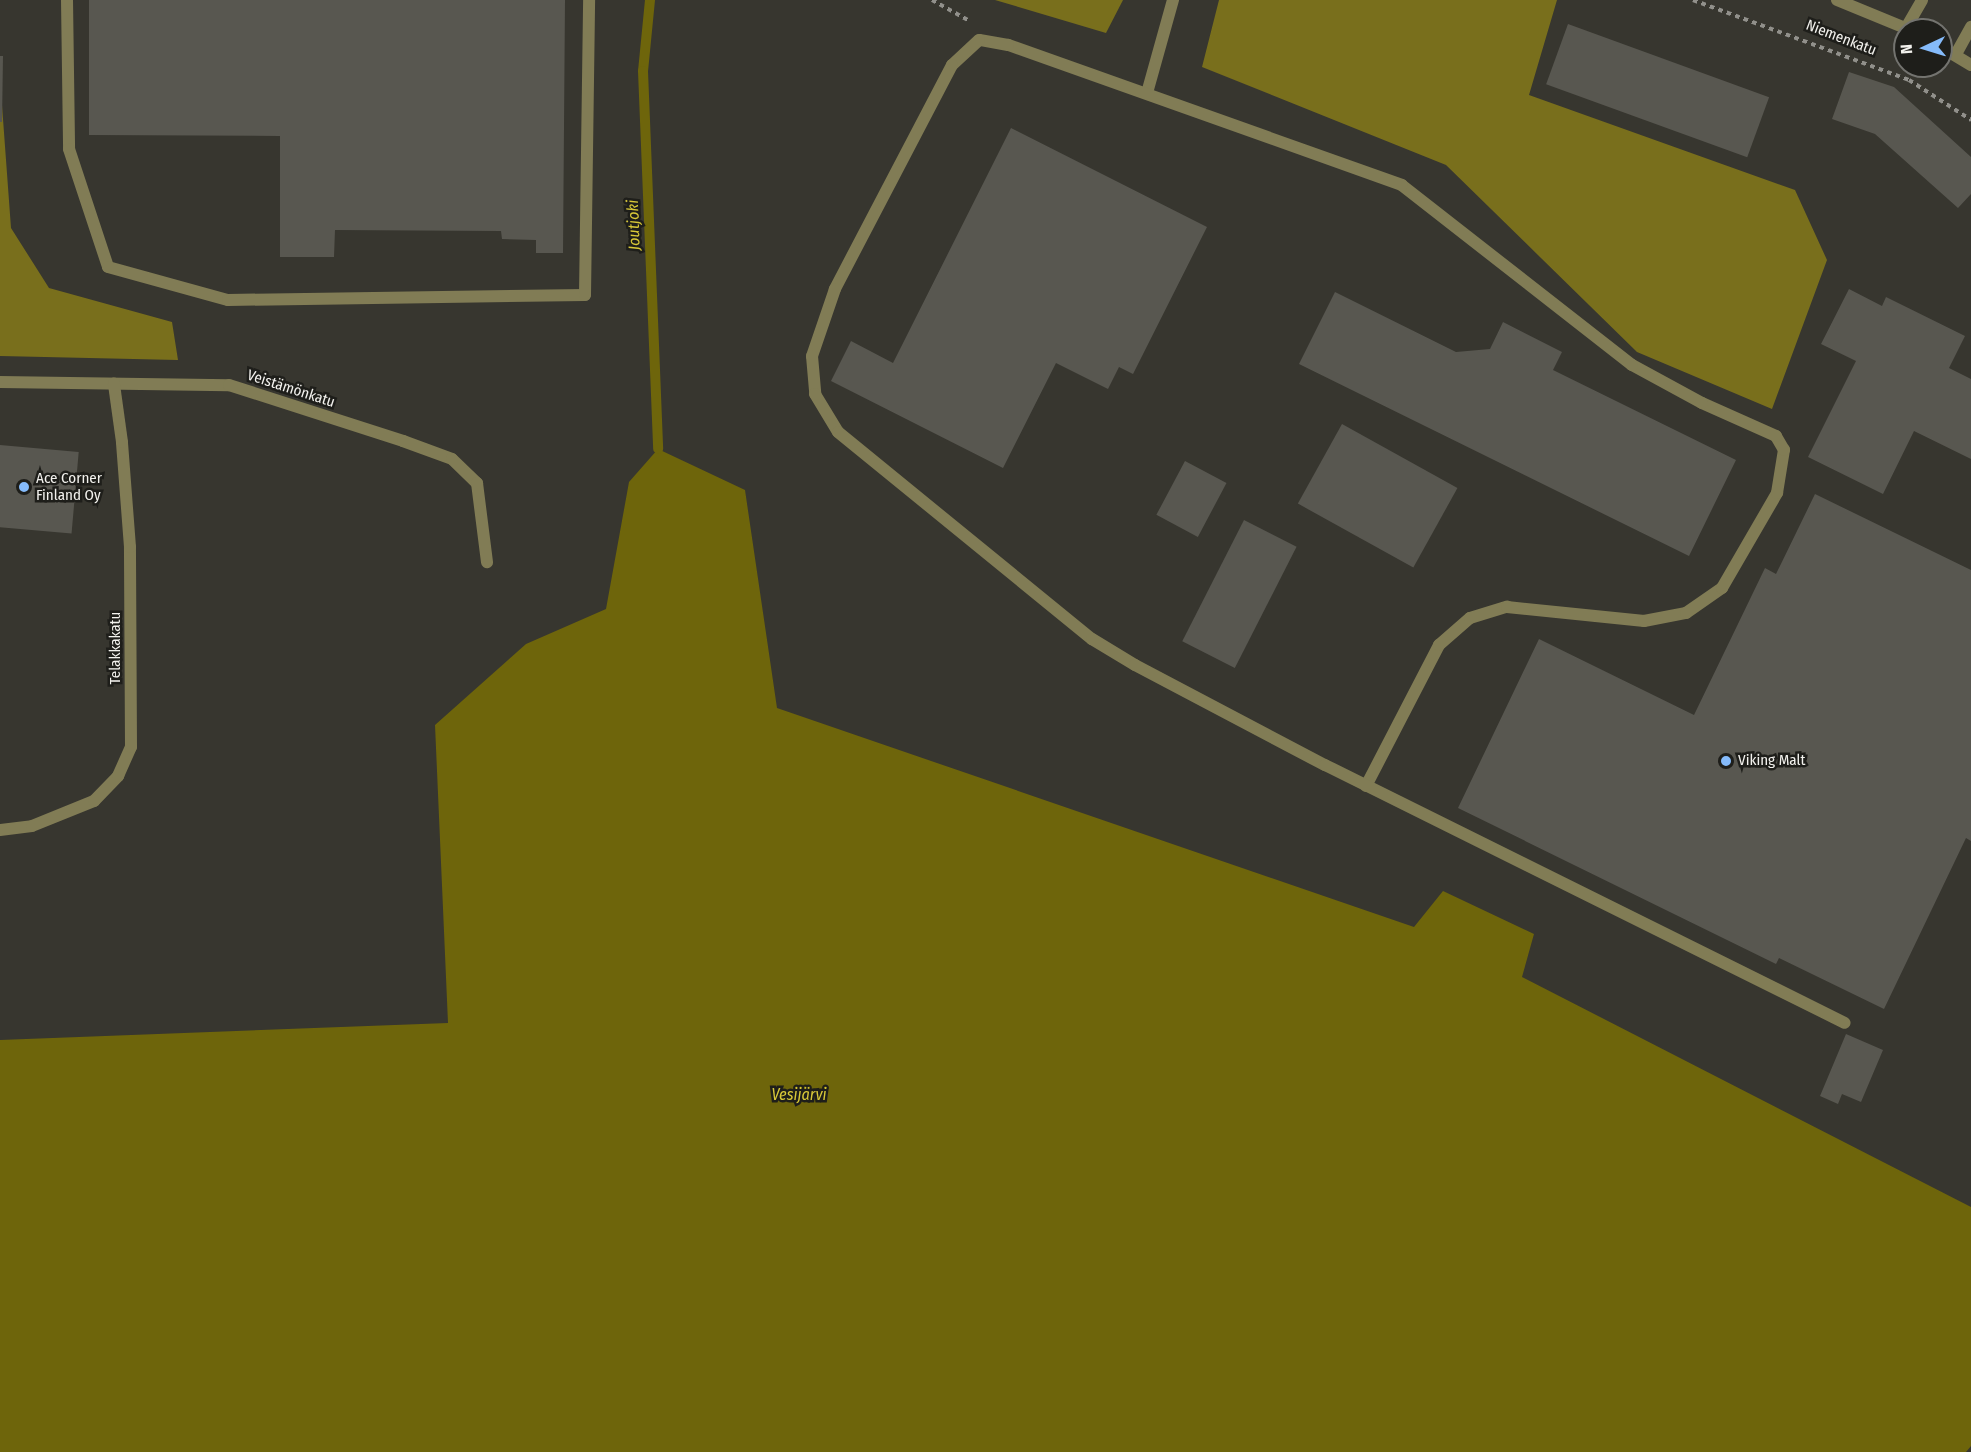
<!DOCTYPE html>
<meta charset="utf-8">
<style>
body{margin:0}
#map{position:relative;width:1971px;height:1452px;overflow:hidden;background:#37362f;font-family:"Fira Sans Condensed",sans-serif}
div>[style]{position:absolute}
[style*='--x']{left:calc(var(--x)*1px);top:calc(var(--y)*1px);width:calc(var(--w)*1px);rotate:calc(var(--a)*1deg)}
.forest>*{inset:0;background:#796f1c}
.water>*{inset:0;background:#6e650b}
.stream>*{height:10px;margin:-5px;padding:0 5px;transform-origin:5px;border-radius:5px;background:#6e650b}
.building>*{inset:0;background:#585750;transform-origin:0 0}
.path>*{height:4px;margin-top:-2px;transform-origin:0;background:repeating-linear-gradient(90deg,#91908b 0 4.5px,transparent 0 9px)}
.service>*{height:12px;margin:-6px;padding:0 6px;transform-origin:6px;border-radius:6px;background:#817c55}
.minor>*{height:12px;margin:-6px;padding:0 6px;transform-origin:6px;border-radius:6px;background:#817c55}
.tertiary>*{height:12px;margin:-6px;padding:0 6px;transform-origin:6px;border-radius:6px;background:#817c55}
.dots>*{width:16px;height:16px;translate:-50% -50%;box-sizing:border-box;border:3px solid #1e1e1a;border-radius:50%}
span{translate:-50% -50%;white-space:nowrap;text-align:center;line-height:1.15;-webkit-text-stroke:5px #1e1e1a;paint-order:stroke}
.street-label{font-size:15px;color:#f3f2ee}
.poi-label{font-size:15px;color:#f3f2ee}
.left{translate:0 -50%;text-align:left}
.water-label{font-size:16px;color:#d8c838;font-style:italic}
.north{position:absolute;left:1893px;top:18px;width:60px;height:60px;box-sizing:border-box;background:#1e1e1a;border:2px solid #73736f;border-radius:50%;rotate:266deg;font-size:16px;font-weight:700;line-height:24px;text-align:center;color:#f3f2ee}
.north::after{content:'';display:block;margin:auto;width:21px;height:27px;background:#85bbfb;clip-path:polygon(50% 0,100% 100%,50% 72%,0 100%)}
</style>
<div id="map">
<div class="forest">
<div style="clip-path:polygon(995px 0,1123px 0,1106px 33px)"></div>
<div style="clip-path:polygon(1219px 0,1557px 0,1529px 95px,1795px 190px,1827px 260px,1772px 409px,1637px 352px,1446px 165px,1202px 67px)"></div>
<div style="clip-path:polygon(0 78px,11px 228px,49px 288px,172px 322px,178px 360px,0 356px)"></div>
</div>
<div class="water">
<div style="clip-path:polygon(658px 449px,745px 490px,777px 708px,1414px 927px,1443px 891px,1534px 934px,1522px 977px,1971px 1207px,1971px 1446px,1966px 1452px,0 1452px,0 1040px,448px 1023px,435px 725px,526px 644px,606px 609px,629px 482px)"></div>
</div>
<div class="stream">
<div style="--x:650;--y:0;--w:71;--a:95.6"></div>
<div style="--x:643;--y:71;--w:378;--a:87.7"></div>
</div>
<div class="building">
<div style="clip-path:polygon(89px 0,565px 0,563px 253px,536px 253px,536px 240px,502px 239px,501px 231px,335px 230px,334px 257px,280px 257px,280px 136px,89px 135px)"></div>
<div style="left:1568px;top:24px;width:214px;height:64px;rotate:20deg"></div>
<div style="clip-path:polygon(0 56px,3px 56px,2px 122px,0 122px)"></div>
<div style="clip-path:polygon(1849px 72px,1894px 87px,1971px 157px,1971px 194px,1958px 208px,1875px 134px,1832px 119px)"></div>
<div style="clip-path:polygon(1011px 128px,1207px 227px,1133px 374px,1119px 367px,1108px 389px,1056px 363px,1003px 468px,831px 381px,851px 341px,893px 363px)"></div>
<div style="clip-path:polygon(1849px 289px,1882px 306px,1886px 297px,1965px 336px,1949px 368px,1971px 379px,1971px 459px,1914px 431px,1883px 494px,1808px 457px,1856px 361px,1821px 344px)"></div>
<div style="clip-path:polygon(1335px 292px,1456px 352px,1490px 349px,1503px 322px,1562px 352px,1553px 370px,1736px 460px,1689px 556px,1299px 364px)"></div>
<div style="left:1342px;top:424px;width:132px;height:91px;rotate:29deg"></div>
<div style="left:0;top:445px;width:79px;height:82px;rotate:5deg"></div>
<div style="left:1185px;top:461px;width:47px;height:61px;rotate:28deg"></div>
<div style="clip-path:polygon(1815px 494px,1971px 570px,1971px 841px,1966px 838px,1884px 1009px,1779px 958px,1776px 964px,1458px 808px,1539px 639px,1694px 715px,1765px 568px,1776px 574px)"></div>
<div style="left:1244px;top:520px;width:59px;height:136px;rotate:27deg"></div>
<div style="clip-path:polygon(1846px 1034px,1883px 1050px,1861px 1102px,1842px 1094px,1838px 1104px,1820px 1096px)"></div>
</div>
<div class="path">
<div style="--x:932;--y:0;--w:41;--a:29.1"></div>
<div style="--x:1693;--y:0;--w:230;--a:20.3"></div>
<div style="--x:1909;--y:80;--w:74;--a:32.8"></div>
</div>
<div class="service">
<div style="--x:67;--y:0;--w:149;--a:89.2"></div>
<div style="--x:69;--y:149;--w:124;--a:71.7"></div>
<div style="--x:108;--y:267;--w:124;--a:15.4"></div>
<div style="--x:228;--y:300;--w:357;--a:-0.8"></div>
<div style="--x:585;--y:295;--w:295;--a:-89.2"></div>
<div style="--x:1147;--y:93;--w:97;--a:-74.4"></div>
<div style="--x:1366;--y:786;--w:159;--a:-62.6"></div>
<div style="--x:1439;--y:645;--w:41;--a:-41.1"></div>
<div style="--x:1470;--y:618;--w:39;--a:-17"></div>
<div style="--x:1507;--y:607;--w:138;--a:5.8"></div>
<div style="--x:1644;--y:621;--w:43;--a:-10.8"></div>
<div style="--x:1686;--y:613;--w:44;--a:-34.8"></div>
<div style="--x:1722;--y:588;--w:110;--a:-59.9"></div>
<div style="--x:1777;--y:493;--w:44;--a:-80.8"></div>
<div style="--x:1784;--y:450;--w:16;--a:-120"></div>
<div style="--x:1776;--y:436;--w:81;--a:-156"></div>
<div style="--x:1702;--y:403;--w:80;--a:-151.5"></div>
<div style="--x:1632;--y:365;--w:292;--a:-142"></div>
<div style="--x:1402;--y:185;--w:418;--a:-160.4"></div>
<div style="--x:1008;--y:45;--w:29;--a:-170"></div>
<div style="--x:979;--y:40;--w:37;--a:137"></div>
<div style="--x:952;--y:65;--w:253;--a:117.6"></div>
<div style="--x:835;--y:289;--w:71;--a:108.9"></div>
<div style="--x:812;--y:356;--w:38;--a:85"></div>
<div style="--x:815;--y:394;--w:44;--a:58.8"></div>
<div style="--x:838;--y:432;--w:328;--a:39.2"></div>
<div style="--x:1092;--y:639;--w:50;--a:31.2"></div>
<div style="--x:1135;--y:665;--w:215;--a:27.8"></div>
<div style="--x:1325;--y:765;--w:580;--a:26.39"></div>
</div>
<div class="minor">
<div style="--x:1906;--y:28;--w:32;--a:-60"></div>
<div style="--x:1956;--y:54;--w:31;--a:-61"></div>
<div style="--x:0;--y:382;--w:229;--a:0.8"></div>
<div style="--x:229;--y:385;--w:183;--a:17.8"></div>
<div style="--x:403;--y:441;--w:52;--a:20.2"></div>
<div style="--x:452;--y:459;--w:35;--a:44"></div>
<div style="--x:477;--y:483;--w:80;--a:82.8"></div>
<div style="--x:0;--y:830;--w:32;--a:-7"></div>
<div style="--x:32;--y:826;--w:67;--a:-22"></div>
<div style="--x:94;--y:801;--w:35;--a:-46"></div>
<div style="--x:118;--y:776;--w:32;--a:-66"></div>
<div style="--x:131;--y:747;--w:200;--a:-90.3"></div>
<div style="--x:130;--y:547;--w:105;--a:-94.4"></div>
<div style="--x:122;--y:442;--w:59;--a:-97.9"></div>
</div>
<div class="tertiary">
<div style="--x:1837;--y:0;--w:79;--a:22.3"></div>
<div style="--x:1941;--y:47;--w:35;--a:31"></div>
</div>
<div class="dots">
<div style="left:24px;top:487px;background:#85bbfb"></div>
<div style="left:1726px;top:761px;background:#85bbfb"></div>
</div>
<div class="street-label">
<span style="left:1841px;top:38px;rotate:21deg">Niemenkatu</span>
<span style="left:291px;top:389px;rotate:18deg">Veistämönkatu</span>
<span style="left:116px;top:648px;rotate:-90deg">Telakkakatu</span>
</div>
<div class="poi-label">
<span class="left" style="left:36px;top:487px">Ace Corner<br>Finland Oy</span>
<span class="left" style="left:1738px;top:761px">Viking Malt</span>
</div>
<div class="water-label">
<span style="left:634px;top:225px;rotate:-92deg">Joutjoki</span>
<span style="left:799px;top:1095px">Vesijärvi</span>
</div>
<div class="north">N</div>
</div>
